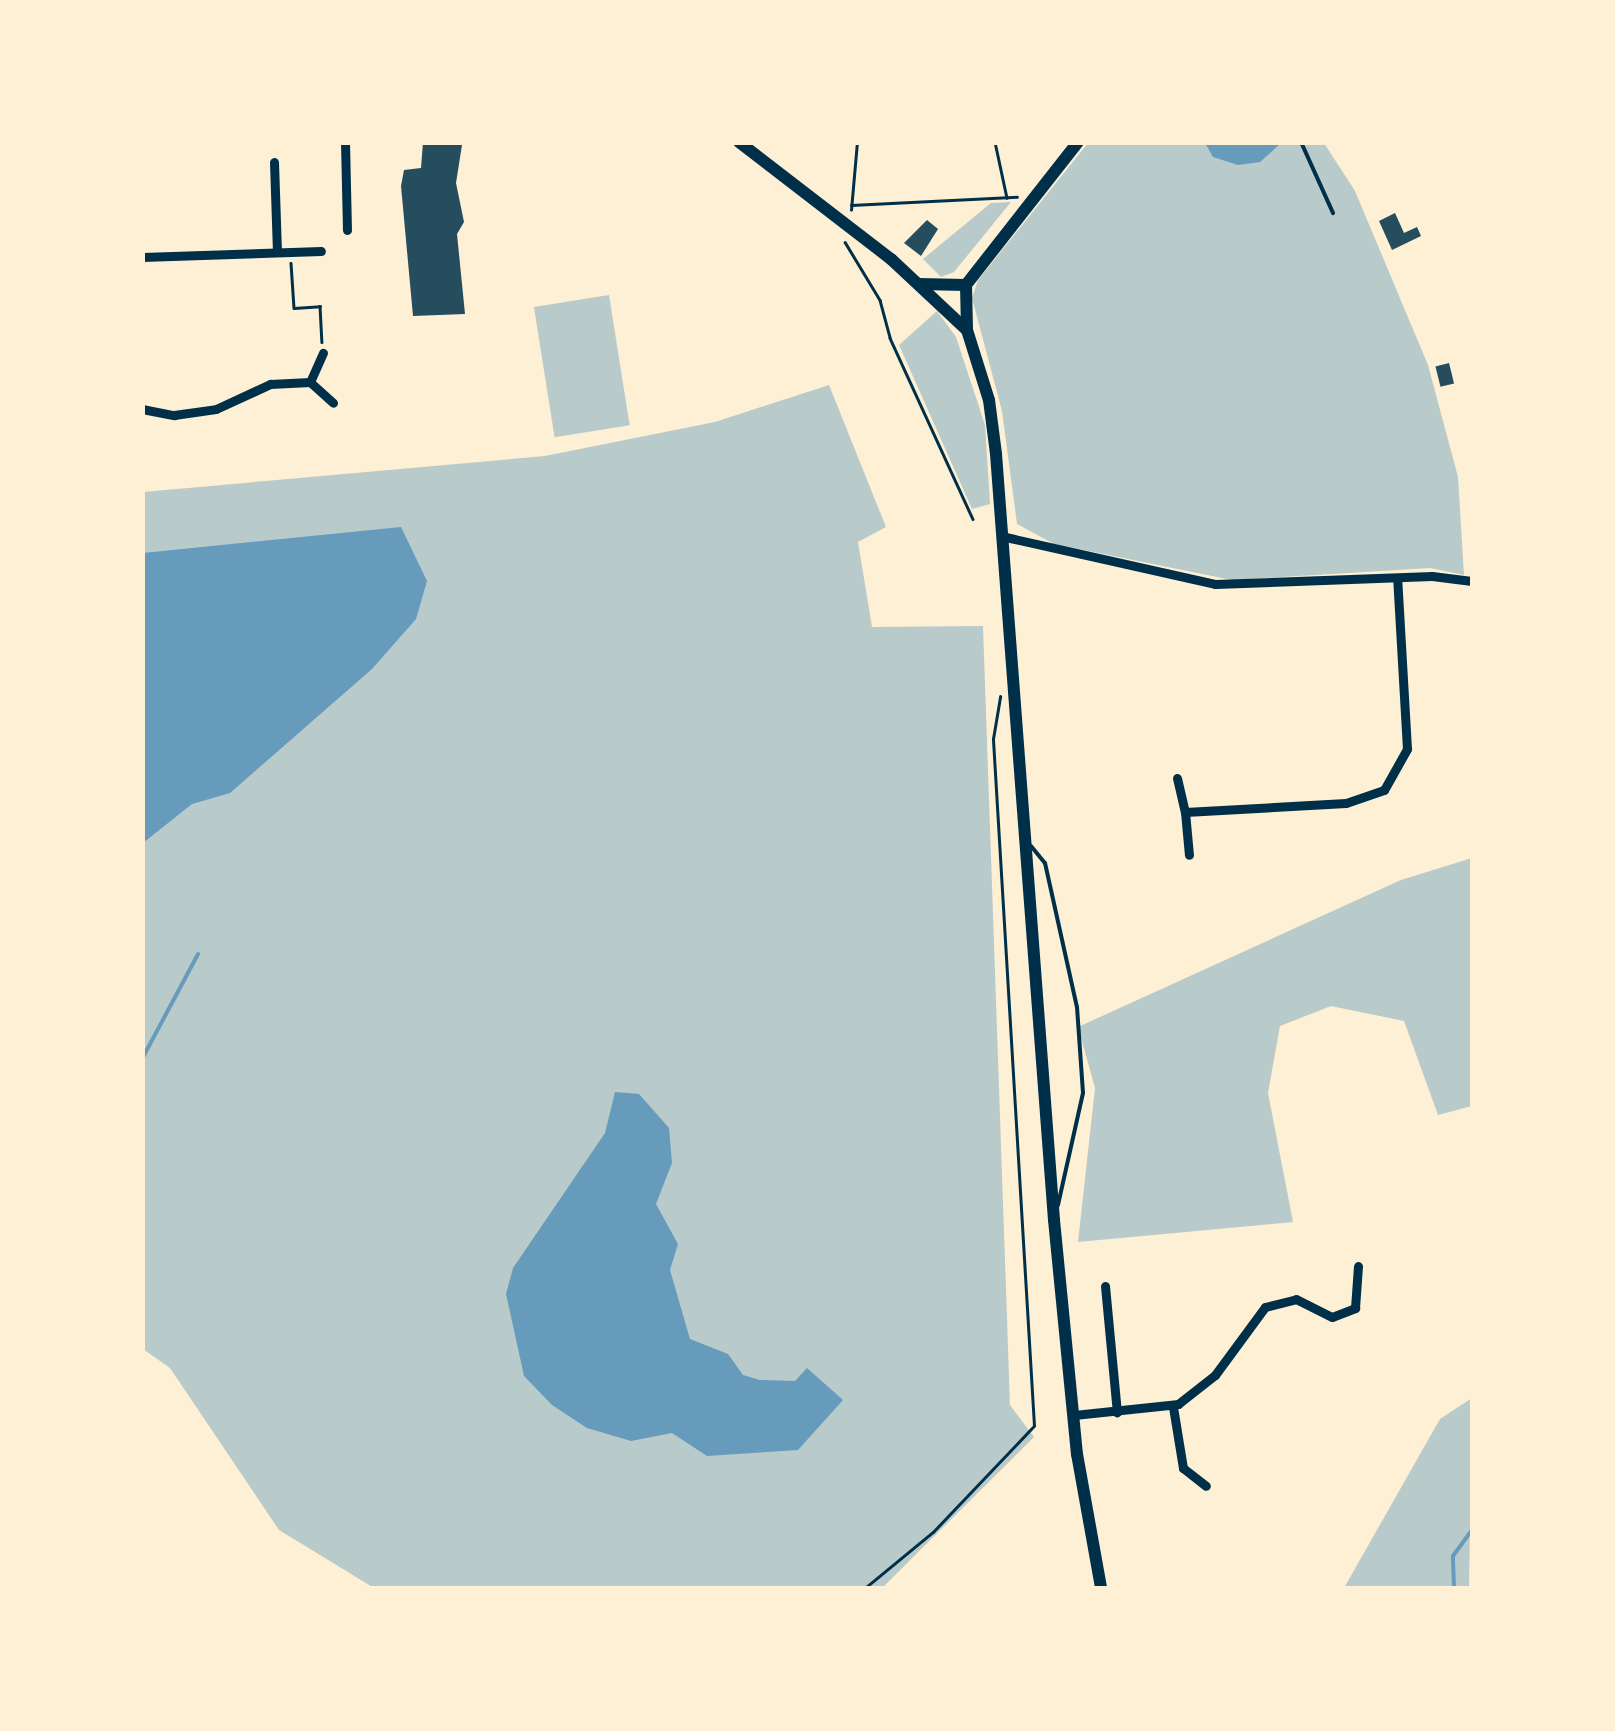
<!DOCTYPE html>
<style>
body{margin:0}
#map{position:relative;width:1615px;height:1731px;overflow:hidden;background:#fdf0d5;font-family:"Noto Sans",sans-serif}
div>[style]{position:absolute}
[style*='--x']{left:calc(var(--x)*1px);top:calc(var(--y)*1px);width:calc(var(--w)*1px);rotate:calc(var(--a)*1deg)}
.green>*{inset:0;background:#b9caca;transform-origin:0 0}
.water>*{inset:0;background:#669bbc}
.stream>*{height:4px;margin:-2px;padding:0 2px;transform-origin:2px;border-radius:2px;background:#669bbc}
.building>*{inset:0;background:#264d5e;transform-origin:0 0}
.path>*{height:2.5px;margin:-1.25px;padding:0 1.25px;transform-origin:1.25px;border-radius:1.25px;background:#003049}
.service>*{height:4px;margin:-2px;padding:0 2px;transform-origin:2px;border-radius:2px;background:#003049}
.minor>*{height:9px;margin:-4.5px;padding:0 4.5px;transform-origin:4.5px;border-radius:4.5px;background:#003049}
.primary>*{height:12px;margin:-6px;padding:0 6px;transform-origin:6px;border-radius:6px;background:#003049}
span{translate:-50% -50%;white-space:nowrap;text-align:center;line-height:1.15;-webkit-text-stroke:10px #fdf0d5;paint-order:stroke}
.frame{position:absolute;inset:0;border:145px solid #fdf0d5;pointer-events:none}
</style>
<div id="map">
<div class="green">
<div style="clip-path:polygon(1088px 143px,1324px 143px,1355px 191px,1428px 365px,1458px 477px,1464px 575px,1430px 568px,1232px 580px,1054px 544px,1017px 524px,1002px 411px,972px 298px,978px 280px)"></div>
<div style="clip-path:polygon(1011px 202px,954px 272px,941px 277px,923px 259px,991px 203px)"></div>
<div style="left:609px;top:295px;width:132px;height:76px;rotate:81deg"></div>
<div style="clip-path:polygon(937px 311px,956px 337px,985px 425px,990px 504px,972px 509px,899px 345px)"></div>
<div style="clip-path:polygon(829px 385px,886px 527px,858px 542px,872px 627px,983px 626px,1010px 1405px,1034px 1437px,882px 1588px,374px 1588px,279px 1530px,170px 1368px,143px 1349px,143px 492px,545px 456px,715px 422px)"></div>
<div style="clip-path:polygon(1472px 858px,1472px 1106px,1438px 1115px,1404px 1021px,1331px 1006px,1280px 1026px,1268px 1093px,1293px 1222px,1078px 1242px,1095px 1088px,1078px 1027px,1401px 880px)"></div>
<div style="clip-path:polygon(1472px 1398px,1469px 1588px,1344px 1588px,1440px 1419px)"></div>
</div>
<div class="water">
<div style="clip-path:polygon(1205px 143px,1281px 143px,1260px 162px,1238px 165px,1213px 157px)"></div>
<div style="clip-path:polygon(401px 527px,427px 581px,416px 619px,372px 669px,230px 793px,192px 804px,143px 843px,143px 553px)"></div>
<div style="clip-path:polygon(615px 1092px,639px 1094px,669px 1128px,672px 1163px,656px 1204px,678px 1244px,670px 1270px,690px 1339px,728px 1354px,743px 1375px,760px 1380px,795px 1381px,807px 1368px,843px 1400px,798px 1450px,707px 1456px,672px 1433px,631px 1441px,587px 1428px,552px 1405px,524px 1376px,506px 1294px,513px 1268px,605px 1133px)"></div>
</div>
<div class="stream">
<div style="--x:142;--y:1059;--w:119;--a:-61.9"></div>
<div style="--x:1454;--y:1588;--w:32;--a:-92"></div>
<div style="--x:1453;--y:1556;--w:32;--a:-54"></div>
</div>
<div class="building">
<div style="clip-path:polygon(423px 142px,462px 145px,456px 183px,464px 222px,457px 234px,465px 314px,413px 316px,401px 186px,404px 170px,421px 168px)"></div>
<div style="clip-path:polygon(1395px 213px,1404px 233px,1417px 227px,1421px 236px,1392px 250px,1379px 221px)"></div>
<div style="clip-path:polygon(927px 220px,938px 229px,921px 256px,904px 243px)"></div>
<div style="left:1449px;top:363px;width:21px;height:14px;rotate:76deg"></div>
</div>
<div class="path">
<div style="--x:995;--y:142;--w:57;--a:77.9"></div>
<div style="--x:851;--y:205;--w:166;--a:-2.8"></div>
<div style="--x:851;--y:210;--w:68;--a:-85"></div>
<div style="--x:845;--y:242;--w:68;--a:58.9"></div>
<div style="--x:880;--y:300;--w:39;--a:75"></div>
<div style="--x:890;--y:338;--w:199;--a:65.4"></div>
<div style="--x:291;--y:263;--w:45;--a:86.2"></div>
<div style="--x:294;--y:308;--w:26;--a:-4"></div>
<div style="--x:320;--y:306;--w:36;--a:87"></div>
<div style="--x:865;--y:1588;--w:88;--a:-39.5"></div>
<div style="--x:933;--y:1532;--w:146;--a:-46.4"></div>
<div style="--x:1034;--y:1426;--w:688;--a:-93.42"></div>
<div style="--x:993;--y:739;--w:43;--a:-80.5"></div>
</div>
<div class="service">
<div style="--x:1301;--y:142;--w:78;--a:65.7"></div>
<div style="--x:1031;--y:846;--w:22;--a:51"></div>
<div style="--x:1045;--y:863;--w:148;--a:77.5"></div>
<div style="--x:1077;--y:1007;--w:86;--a:86"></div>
<div style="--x:1083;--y:1093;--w:115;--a:102.6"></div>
</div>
<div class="minor">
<div style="--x:345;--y:142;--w:88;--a:88.7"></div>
<div style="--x:274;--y:162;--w:90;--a:88.1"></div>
<div style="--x:142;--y:257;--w:179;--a:-1.9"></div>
<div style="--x:310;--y:382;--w:32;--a:-66"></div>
<div style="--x:142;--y:409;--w:33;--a:11"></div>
<div style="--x:174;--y:415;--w:42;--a:-8.1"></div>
<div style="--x:216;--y:409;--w:60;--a:-24.8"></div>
<div style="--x:270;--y:384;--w:40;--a:-2.9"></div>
<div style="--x:310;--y:382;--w:31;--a:42"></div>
<div style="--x:1001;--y:536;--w:219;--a:12.6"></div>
<div style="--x:1215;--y:584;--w:217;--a:-2.1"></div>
<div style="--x:1432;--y:576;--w:40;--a:7.1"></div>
<div style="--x:1177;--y:778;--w:35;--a:77"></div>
<div style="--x:1185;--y:812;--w:161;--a:-3.2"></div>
<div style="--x:1346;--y:803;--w:40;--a:-18.9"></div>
<div style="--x:1384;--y:790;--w:47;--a:-60.7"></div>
<div style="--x:1407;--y:749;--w:171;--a:-93.3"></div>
<div style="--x:1185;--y:812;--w:43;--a:84.7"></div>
<div style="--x:1105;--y:1286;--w:127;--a:84.6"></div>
<div style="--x:1173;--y:1407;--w:62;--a:80.7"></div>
<div style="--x:1183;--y:1468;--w:29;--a:38"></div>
<div style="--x:1074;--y:1415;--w:105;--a:-6"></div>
<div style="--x:1178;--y:1404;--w:47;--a:-38.1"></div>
<div style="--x:1215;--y:1375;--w:84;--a:-53.7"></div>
<div style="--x:1265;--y:1307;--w:32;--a:-14"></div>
<div style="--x:1296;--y:1299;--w:40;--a:26.6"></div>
<div style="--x:1332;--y:1317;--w:25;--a:-21"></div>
<div style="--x:1355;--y:1308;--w:42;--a:-85.9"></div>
</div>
<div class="primary">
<div style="--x:739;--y:142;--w:192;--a:37.6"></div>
<div style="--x:891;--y:259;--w:104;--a:43.1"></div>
<div style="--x:1078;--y:142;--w:182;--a:128.1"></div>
<div style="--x:966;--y:285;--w:45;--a:88.7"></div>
<div style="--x:967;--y:330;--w:73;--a:72.6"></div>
<div style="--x:989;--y:400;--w:54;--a:82.6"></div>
<div style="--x:996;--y:454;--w:768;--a:85.67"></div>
<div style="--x:1054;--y:1220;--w:235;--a:84.4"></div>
<div style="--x:1077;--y:1454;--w:136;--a:79.8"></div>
<div style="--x:919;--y:284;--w:47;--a:1.2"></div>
</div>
<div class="frame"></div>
</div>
